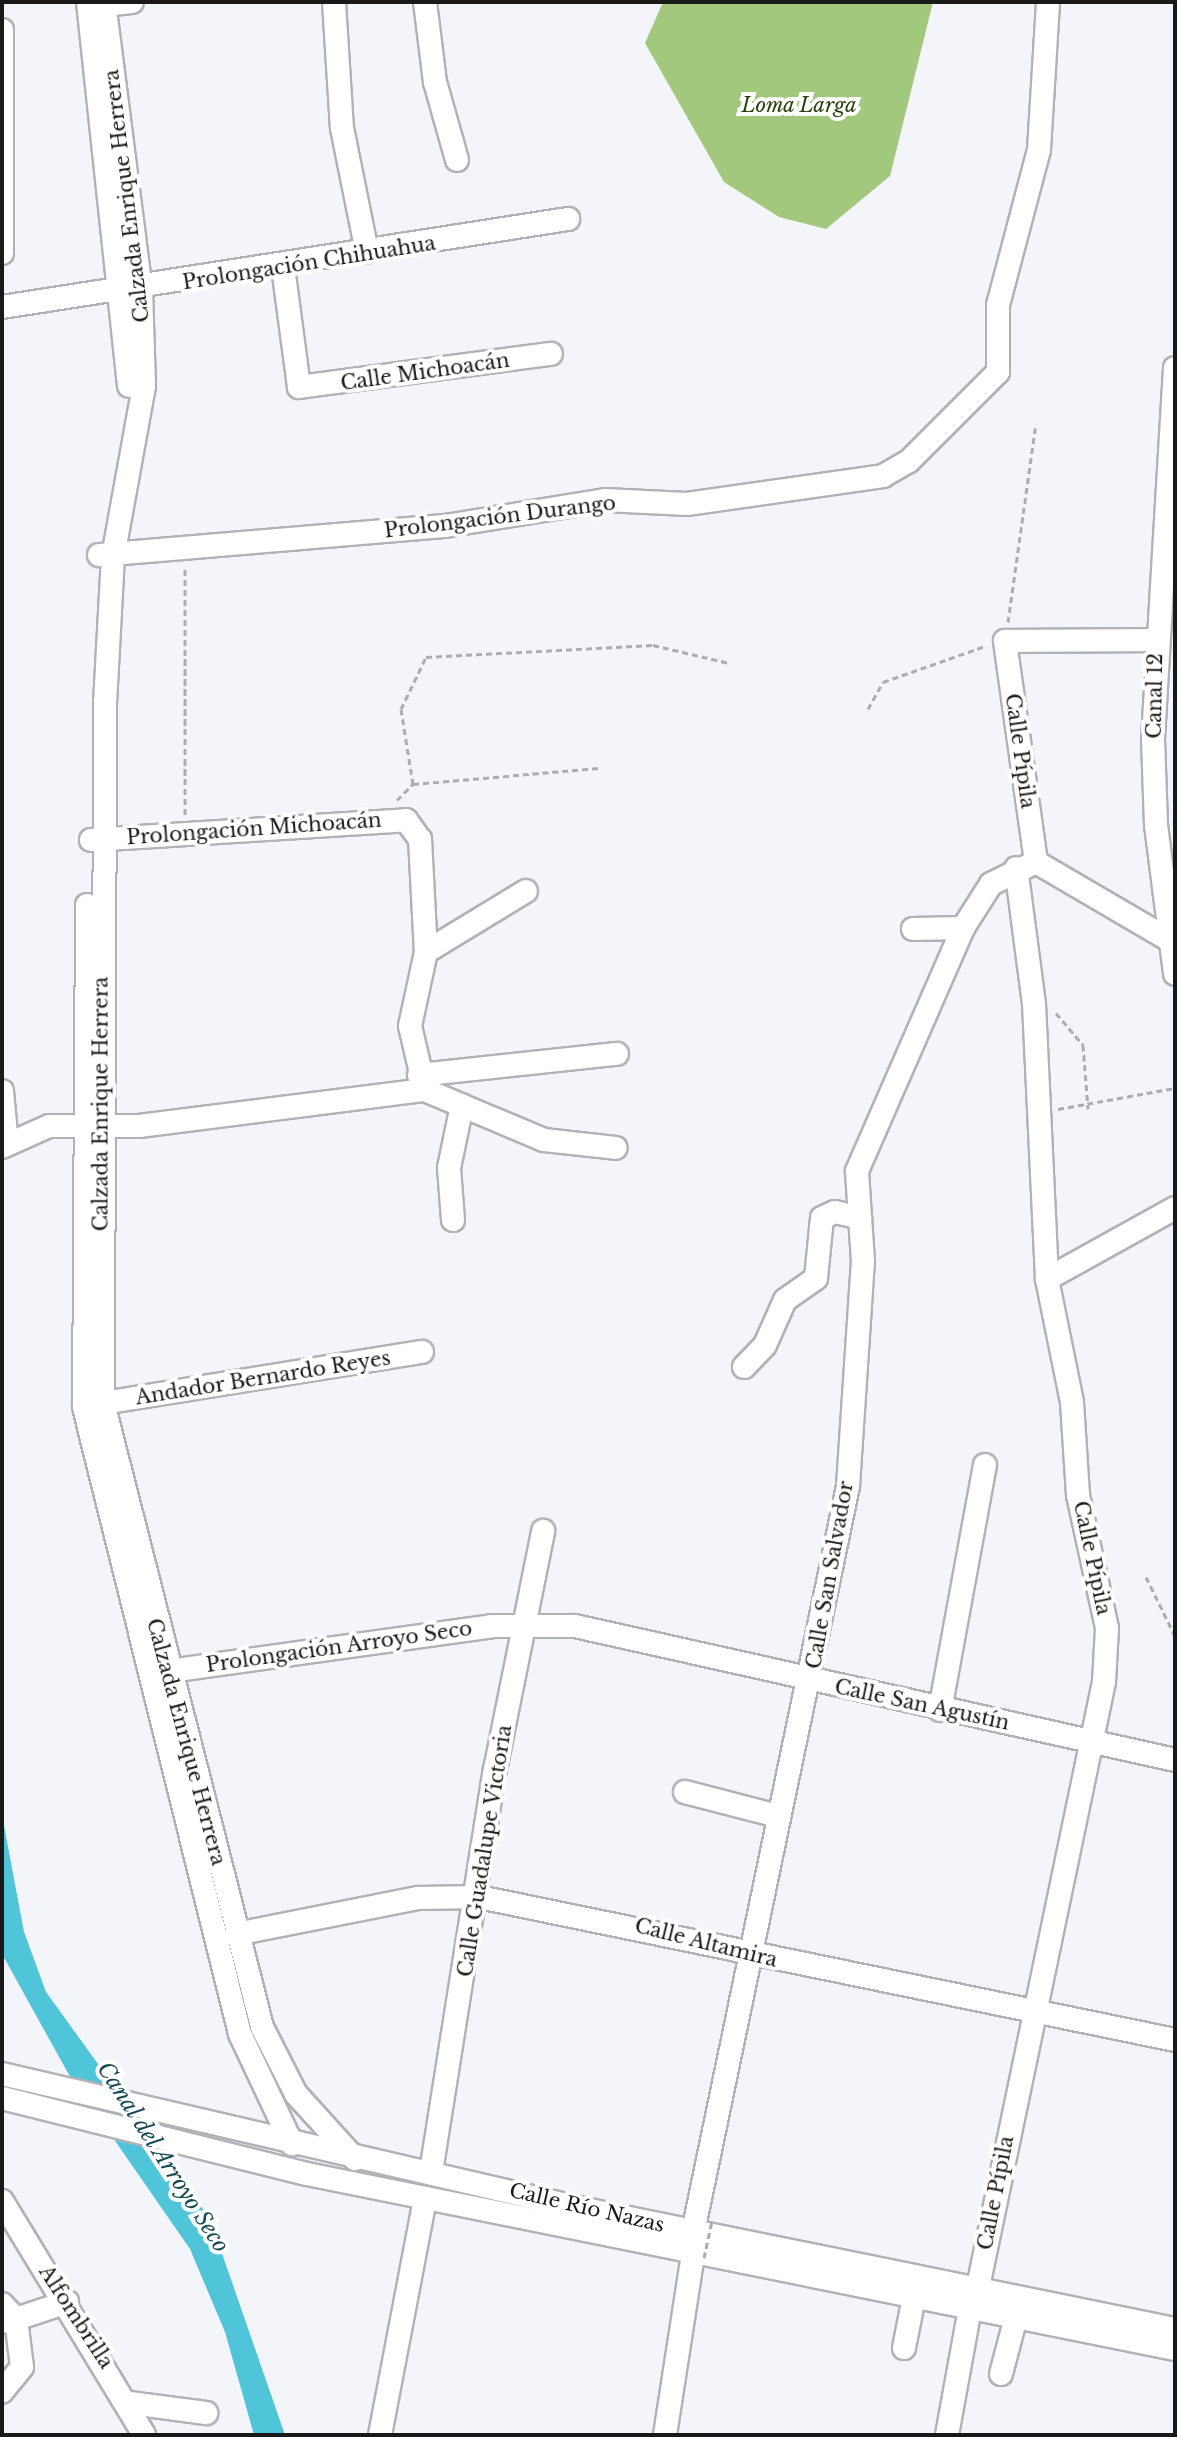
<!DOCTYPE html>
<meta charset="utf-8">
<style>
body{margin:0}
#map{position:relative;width:1177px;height:2437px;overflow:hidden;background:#f4f5fa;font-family:"Libre Baskerville",serif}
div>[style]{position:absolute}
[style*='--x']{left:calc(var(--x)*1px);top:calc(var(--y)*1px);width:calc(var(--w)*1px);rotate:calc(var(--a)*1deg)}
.forest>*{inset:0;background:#a2c87e}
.water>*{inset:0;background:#50c4d9}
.path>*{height:3px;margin-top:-1.5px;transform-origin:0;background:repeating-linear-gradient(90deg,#acadb0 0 6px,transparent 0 10px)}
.roads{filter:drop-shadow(2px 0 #b1b2b7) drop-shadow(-2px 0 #b1b2b7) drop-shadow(0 2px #b1b2b7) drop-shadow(0 -2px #b1b2b7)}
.minor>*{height:22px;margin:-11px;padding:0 11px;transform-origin:11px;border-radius:11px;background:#fff}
.path-bridge>*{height:3px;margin-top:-1.5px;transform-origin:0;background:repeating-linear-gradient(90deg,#acadb0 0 6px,transparent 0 10px)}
span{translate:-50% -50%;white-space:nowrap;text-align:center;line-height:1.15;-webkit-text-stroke:8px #fff;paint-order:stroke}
.park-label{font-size:20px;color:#283f0a;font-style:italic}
.street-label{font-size:20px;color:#19191a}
.water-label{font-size:22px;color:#174a53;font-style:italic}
.frame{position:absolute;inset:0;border:4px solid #19191a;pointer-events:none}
</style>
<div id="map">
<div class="forest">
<div style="clip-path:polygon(663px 2px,933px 2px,890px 176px,826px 229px,779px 217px,724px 182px,645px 43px)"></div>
</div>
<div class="water">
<div style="clip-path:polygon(2px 1815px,24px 1932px,46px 1992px,210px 2219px,285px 2435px,254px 2435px,225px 2332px,190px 2249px,68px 2073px,2px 1954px)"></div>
</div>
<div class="path">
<div style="--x:1008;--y:622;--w:200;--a:-82"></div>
<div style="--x:868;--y:709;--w:31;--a:-61"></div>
<div style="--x:883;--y:682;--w:108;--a:-19.4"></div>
<div style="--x:413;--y:784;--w:76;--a:-99.1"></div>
<div style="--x:401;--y:709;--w:58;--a:-64.3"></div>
<div style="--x:426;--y:657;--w:227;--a:-3"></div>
<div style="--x:653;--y:645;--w:78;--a:13.3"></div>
<div style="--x:397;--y:800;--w:23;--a:-45"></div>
<div style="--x:413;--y:784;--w:186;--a:-4.9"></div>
<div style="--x:185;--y:815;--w:248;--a:-90"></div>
<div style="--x:1056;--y:1013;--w:42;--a:49.8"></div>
<div style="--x:1083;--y:1045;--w:64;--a:85.5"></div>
<div style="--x:1058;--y:1109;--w:119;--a:-10.2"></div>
<div style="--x:1146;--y:1577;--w:66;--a:63.8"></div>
</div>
<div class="roads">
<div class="minor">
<div style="--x:88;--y:2;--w:386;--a:83.9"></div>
<div style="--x:104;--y:2;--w:290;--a:82.7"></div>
<div style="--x:141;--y:290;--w:96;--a:88.2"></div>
<div style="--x:144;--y:386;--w:173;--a:100.3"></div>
<div style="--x:113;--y:556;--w:146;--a:93.1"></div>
<div style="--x:105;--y:702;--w:701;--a:90.16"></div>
<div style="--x:103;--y:1403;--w:644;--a:75.7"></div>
<div style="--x:262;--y:2027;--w:75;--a:63.1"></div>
<div style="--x:296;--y:2094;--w:88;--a:47.8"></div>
<div style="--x:334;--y:2;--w:126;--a:86.4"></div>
<div style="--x:342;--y:128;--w:126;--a:78.6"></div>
<div style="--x:425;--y:2;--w:81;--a:82.9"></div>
<div style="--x:435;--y:82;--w:81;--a:74.2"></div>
<div style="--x:104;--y:5;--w:28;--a:-6"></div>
<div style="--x:2;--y:30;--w:223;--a:90"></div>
<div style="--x:283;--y:267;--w:121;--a:82.4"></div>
<div style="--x:299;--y:387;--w:254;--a:-7.5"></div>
<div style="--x:2;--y:307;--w:573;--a:-8.84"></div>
<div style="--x:1175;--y:368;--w:372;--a:93.4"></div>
<div style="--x:1153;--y:739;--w:86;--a:88"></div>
<div style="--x:1156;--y:825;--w:150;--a:82.7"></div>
<div style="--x:99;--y:555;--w:347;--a:-4.8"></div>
<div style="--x:445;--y:526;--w:162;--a:-9.2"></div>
<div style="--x:605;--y:500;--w:82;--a:2.8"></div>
<div style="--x:687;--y:504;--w:198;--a:-8.1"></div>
<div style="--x:883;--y:476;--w:30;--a:-30"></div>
<div style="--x:909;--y:461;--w:126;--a:-45"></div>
<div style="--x:998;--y:372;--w:67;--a:-90"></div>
<div style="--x:998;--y:305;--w:160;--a:-75.2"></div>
<div style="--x:1039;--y:150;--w:148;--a:-86.5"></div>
<div style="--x:91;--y:840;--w:316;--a:-3.6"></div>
<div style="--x:406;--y:820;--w:24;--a:54"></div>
<div style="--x:420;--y:839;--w:113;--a:87"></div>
<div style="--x:426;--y:952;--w:76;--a:102.2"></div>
<div style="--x:410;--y:1026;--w:66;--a:76.8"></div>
<div style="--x:1036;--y:862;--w:223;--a:-98"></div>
<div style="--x:1005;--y:641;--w:150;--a:-0.4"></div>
<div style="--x:87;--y:905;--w:502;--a:90.34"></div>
<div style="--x:84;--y:1407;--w:646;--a:76.03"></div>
<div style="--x:240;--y:2034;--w:122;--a:64.7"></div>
<div style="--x:913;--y:929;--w:50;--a:-1.1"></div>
<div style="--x:963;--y:928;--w:52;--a:-57.5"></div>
<div style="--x:991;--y:884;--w:50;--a:-26.1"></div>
<div style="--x:1036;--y:862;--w:151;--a:30.3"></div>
<div style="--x:1166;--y:938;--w:10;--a:-37"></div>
<div style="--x:426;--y:952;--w:117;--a:-31.4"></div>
<div style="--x:419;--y:1075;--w:199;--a:-6.1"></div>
<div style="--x:2;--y:1091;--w:54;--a:84.7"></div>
<div style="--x:2;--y:1147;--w:51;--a:-24.1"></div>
<div style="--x:49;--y:1126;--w:90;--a:0"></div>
<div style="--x:139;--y:1126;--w:288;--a:-7.2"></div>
<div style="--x:425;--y:1090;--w:129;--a:22.8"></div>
<div style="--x:544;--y:1140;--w:72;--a:6.3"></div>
<div style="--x:453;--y:1220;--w:52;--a:-94.4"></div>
<div style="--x:449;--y:1168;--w:64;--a:-78.3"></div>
<div style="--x:1047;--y:1279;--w:146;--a:-29"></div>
<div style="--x:744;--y:1367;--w:30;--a:-46"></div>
<div style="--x:765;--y:1345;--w:49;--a:-66"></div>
<div style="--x:785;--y:1300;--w:38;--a:-35"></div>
<div style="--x:816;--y:1278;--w:60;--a:-84.3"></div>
<div style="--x:822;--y:1218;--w:14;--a:-25"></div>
<div style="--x:835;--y:1212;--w:26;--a:13"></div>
<div style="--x:103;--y:1403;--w:323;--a:-9.1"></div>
<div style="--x:155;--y:1673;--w:340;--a:-7.9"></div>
<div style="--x:492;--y:1626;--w:83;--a:0"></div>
<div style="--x:575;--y:1626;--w:615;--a:12.59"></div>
<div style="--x:940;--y:1710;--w:249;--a:-79.6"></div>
<div style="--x:685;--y:1792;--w:96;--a:14.5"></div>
<div style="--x:236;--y:1934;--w:186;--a:-11.2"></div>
<div style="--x:418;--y:1898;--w:61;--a:-0.9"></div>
<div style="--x:479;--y:1897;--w:711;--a:11.61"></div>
<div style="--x:2;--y:2074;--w:588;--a:13.07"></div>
<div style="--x:575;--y:2207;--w:612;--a:11.49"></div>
<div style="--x:2;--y:2098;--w:314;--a:14"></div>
<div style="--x:307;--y:2174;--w:885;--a:11.4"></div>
<div style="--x:431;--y:2172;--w:407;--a:-81"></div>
<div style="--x:495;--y:1770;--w:244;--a:-78.6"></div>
<div style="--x:2;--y:2201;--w:274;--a:58.7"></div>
<div style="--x:693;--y:2232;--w:762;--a:-78.26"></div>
<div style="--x:848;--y:1486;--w:225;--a:-86.2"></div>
<div style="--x:863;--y:1262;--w:91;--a:-93.8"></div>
<div style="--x:857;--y:1171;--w:265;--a:-66.4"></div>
<div style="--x:978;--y:2287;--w:618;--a:-78.24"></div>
<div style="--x:1104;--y:1682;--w:54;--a:-86.8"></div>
<div style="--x:1107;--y:1628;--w:136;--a:-102.3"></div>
<div style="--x:1078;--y:1495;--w:93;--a:-93.7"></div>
<div style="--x:1072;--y:1402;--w:126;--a:-101.5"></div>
<div style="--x:1047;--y:1279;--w:275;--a:-92.7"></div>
<div style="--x:1034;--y:1004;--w:137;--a:-97.5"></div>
<div style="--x:2;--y:2304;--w:21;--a:47"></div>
<div style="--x:16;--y:2319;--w:54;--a:-18.4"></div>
<div style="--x:2;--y:2322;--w:14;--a:-12"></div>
<div style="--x:16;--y:2319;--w:48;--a:82.9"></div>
<div style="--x:22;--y:2367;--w:32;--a:129"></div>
<div style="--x:904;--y:2348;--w:52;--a:-78.9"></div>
<div style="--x:1001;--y:2374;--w:59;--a:-75.3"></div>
<div style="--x:131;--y:2403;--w:76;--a:7.6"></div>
<div style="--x:380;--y:2435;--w:241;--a:-79.2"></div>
<div style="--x:665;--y:2435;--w:182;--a:-81.2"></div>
<div style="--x:947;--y:2435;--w:129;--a:-79.7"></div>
</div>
</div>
<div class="path-bridge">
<div style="--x:704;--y:2258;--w:38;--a:-78"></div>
</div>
<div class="park-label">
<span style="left:799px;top:105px">Loma Larga</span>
</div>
<div class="street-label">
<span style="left:127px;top:196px;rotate:-97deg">Calzada Enrique Herrera</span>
<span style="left:309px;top:263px;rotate:-9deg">Prolongación Chihuahua</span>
<span style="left:425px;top:372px;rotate:-8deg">Calle Michoacán</span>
<span style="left:500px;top:517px;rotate:-7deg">Prolongación Durango</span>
<span style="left:1155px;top:696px;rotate:-89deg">Canal 12</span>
<span style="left:1020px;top:751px;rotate:82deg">Calle Pípila</span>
<span style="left:254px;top:829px;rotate:-4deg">Prolongación Michoacán</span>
<span style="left:101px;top:1104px;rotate:-90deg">Calzada Enrique Herrera</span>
<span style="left:263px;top:1378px;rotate:-9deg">Andador Bernardo Reyes</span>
<span style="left:1092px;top:1558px;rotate:78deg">Calle Pípila</span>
<span style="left:830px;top:1575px;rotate:-80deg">Calle San Salvador</span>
<span style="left:339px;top:1647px;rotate:-8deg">Prolongación Arroyo Seco</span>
<span style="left:922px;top:1705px;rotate:12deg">Calle San Agustín</span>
<span style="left:186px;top:1742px;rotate:75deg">Calzada Enrique Herrera</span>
<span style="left:485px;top:1851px;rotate:-81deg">Calle Guadalupe Victoria</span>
<span style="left:706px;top:1943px;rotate:14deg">Calle Altamira</span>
<span style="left:996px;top:2193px;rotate:-79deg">Calle Pípila</span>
<span style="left:587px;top:2208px;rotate:13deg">Calle Río Nazas</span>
<span style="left:76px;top:2317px;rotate:57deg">Alfombrilla</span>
</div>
<div class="water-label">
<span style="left:163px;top:2157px;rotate:57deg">Canal del Arroyo Seco</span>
</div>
<div class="frame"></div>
</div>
